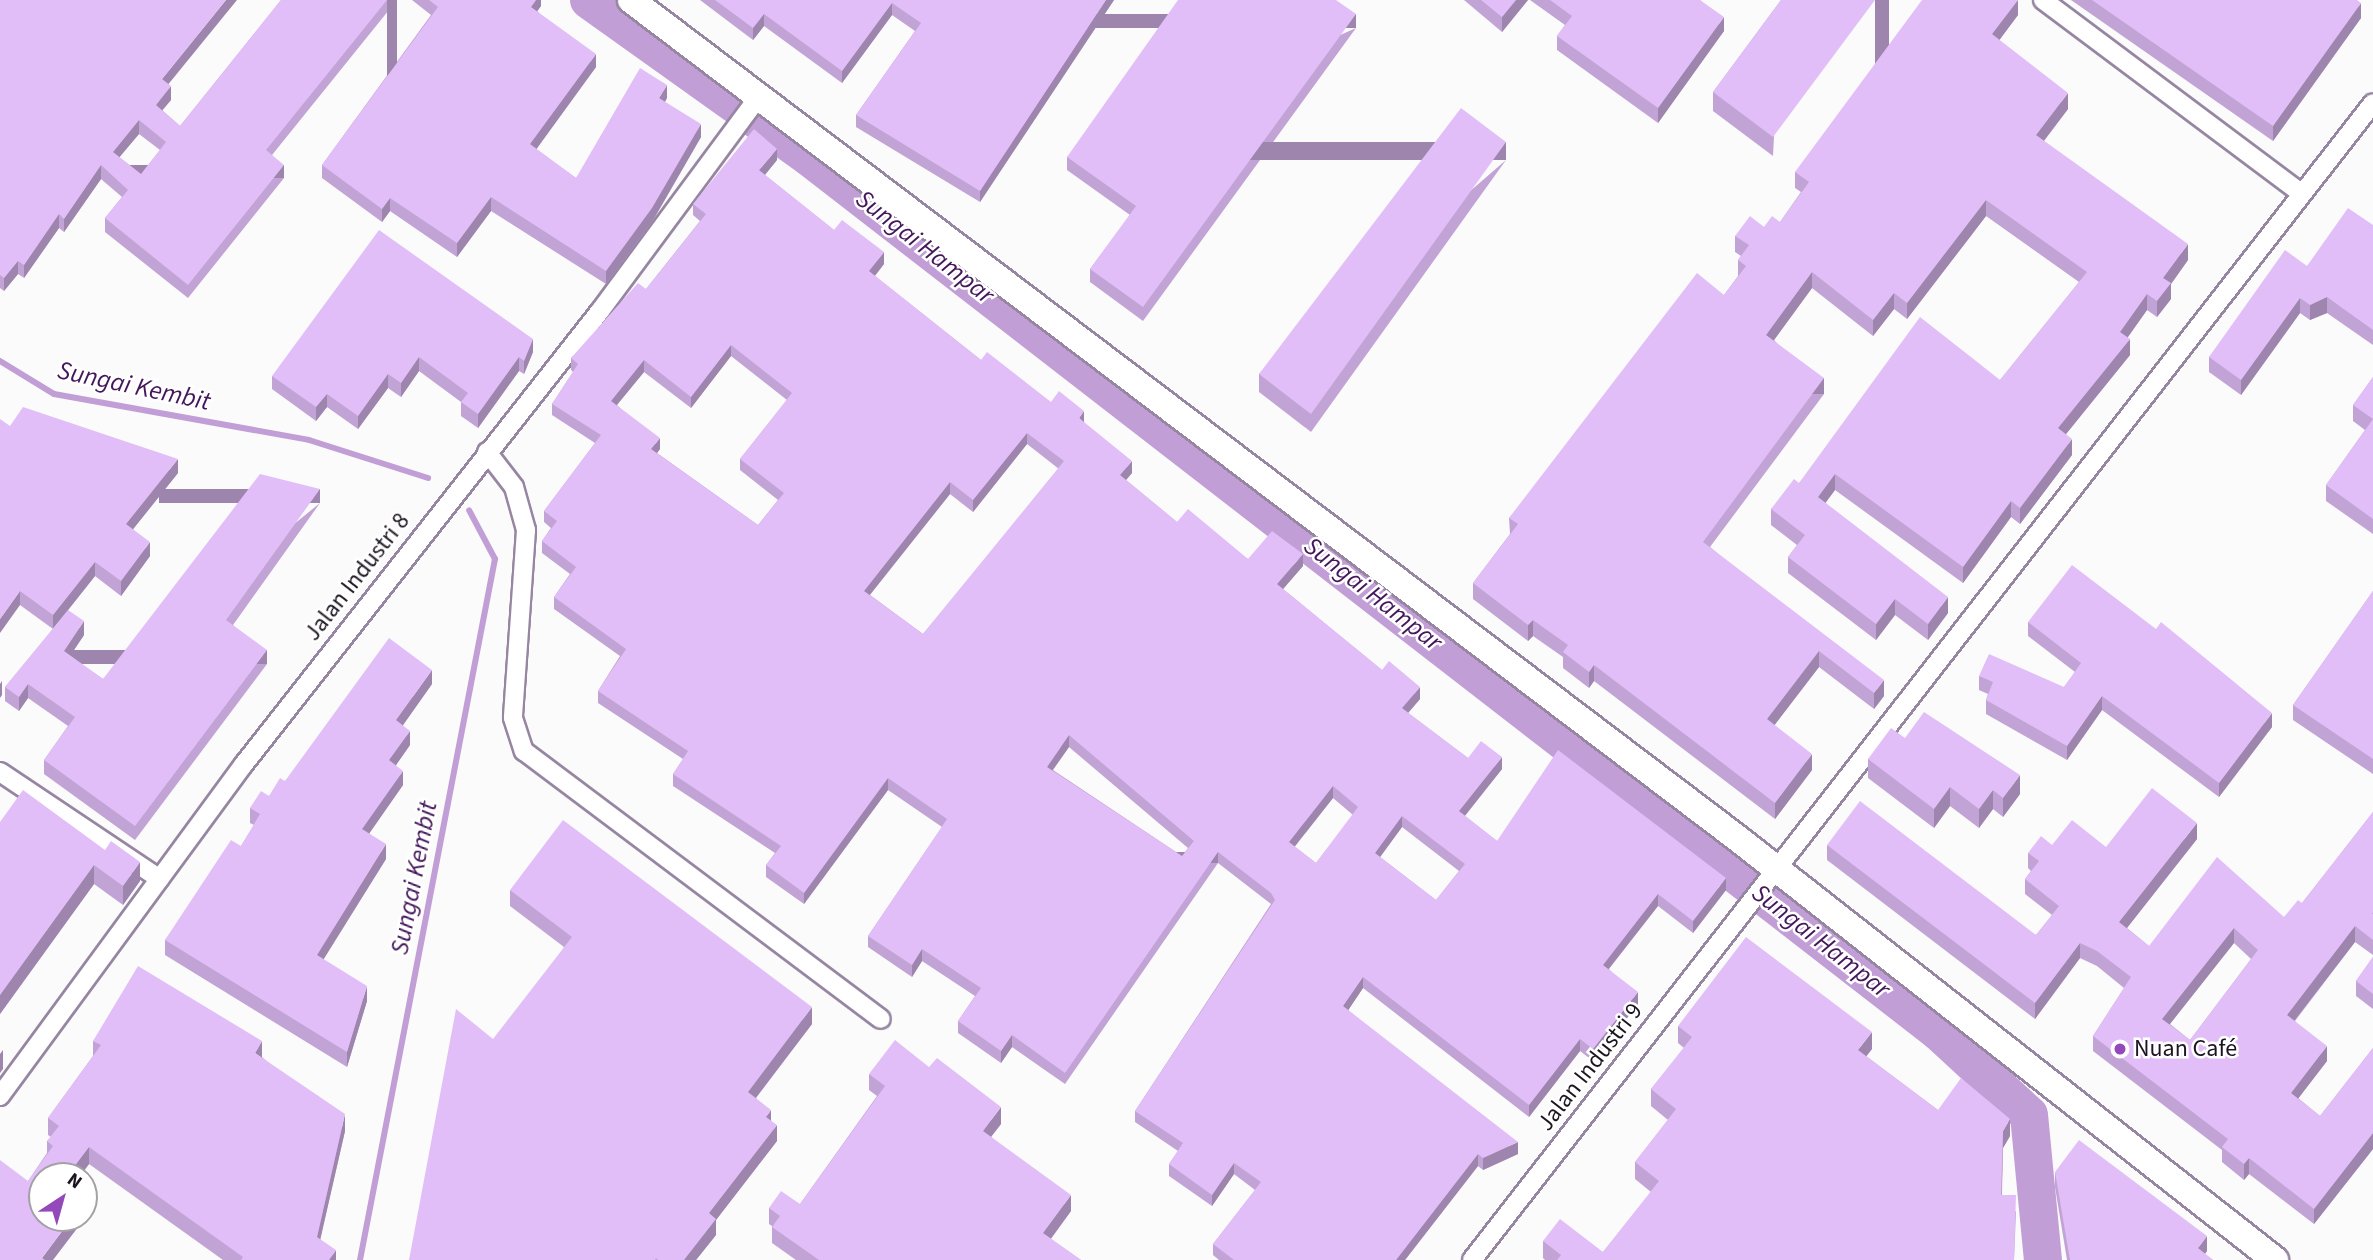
<!DOCTYPE html>
<meta charset="utf-8">
<style>
body{margin:0}
#map{position:relative;width:2373px;height:1260px;overflow:hidden;background:#fbfbfb;font-family:"Source Sans 3",sans-serif}
div>[style]{position:absolute}
[style*='--x']{left:calc(var(--x)*1px);top:calc(var(--y)*1px);width:calc(var(--w)*1px);rotate:calc(var(--a)*1deg)}
.stream>*{height:6px;margin:-3px;padding:0 3px;transform-origin:3px;border-radius:3px;background:#c19ed6}
.river>*{height:38px;margin:-19px;padding:0 19px;transform-origin:19px;border-radius:19px;background:#c19ed6}
.roads{filter:drop-shadow(2px 0 #9786a2) drop-shadow(-2px 0 #9786a2) drop-shadow(0 2px #9786a2) drop-shadow(0 -2px #9786a2)}
.street>*{height:18px;margin:-9px;padding:0 9px;transform-origin:9px;border-radius:9px;background:#fff}
.secondary>*{height:26px;margin:-13px;padding:0 13px;transform-origin:13px;border-radius:13px;background:#fff}
.wall>*{inset:0;background:#c2a3d5}
.shaded-wall>*{inset:0;background:#9e85ae;transform-origin:0 0}
.building>*{inset:0;background:#e2bef8}
.dots>*{width:19px;height:19px;translate:-50% -50%;box-sizing:border-box;border:4px solid #fff;border-radius:50%}
span{translate:-50% -50%;white-space:nowrap;text-align:center;line-height:1.15;-webkit-text-stroke:5px #fff;paint-order:stroke}
.street-label{font-size:24px;color:#1c1520}
.poi-label{font-size:24px;color:#1c1520}
.left{translate:0 -50%;text-align:left}
.water-label{font-size:26px;color:#44175a;font-style:italic}
.north{position:absolute;left:28px;top:1162px;width:70px;height:70px;box-sizing:border-box;background:#fff;border:2px solid #a4a1a6;border-radius:50%;rotate:36deg;font-size:19px;font-weight:700;line-height:28px;text-align:center;color:#1c1520}
.north::after{content:'';display:block;margin:auto;width:24px;height:32px;background:#9449bb;clip-path:polygon(50% 0,100% 100%,50% 72%,0 100%)}
</style>
<div id="map">
<div class="stream">
<div style="--x:0;--y:361;--w:63;--a:31.4"></div>
<div style="--x:54;--y:394;--w:259;--a:10.2"></div>
<div style="--x:309;--y:440;--w:125;--a:17.7"></div>
<div style="--x:360;--y:1260;--w:714;--a:-79.1"></div>
<div style="--x:495;--y:559;--w:55;--a:-118"></div>
</div>
<div class="river">
<div style="--x:589;--y:0;--w:270;--a:35.5"></div>
<div style="--x:809;--y:157;--w:1429;--a:37.75"></div>
<div style="--x:1939;--y:1032;--w:122;--a:42.7"></div>
<div style="--x:2029;--y:1115;--w:146;--a:84.5"></div>
</div>
<div class="roads">
<div class="street">
<div style="--x:2043;--y:0;--w:321;--a:36.8"></div>
<div style="--x:487;--y:452;--w:44;--a:52.4"></div>
<div style="--x:514;--y:487;--w:45;--a:74.4"></div>
<div style="--x:526;--y:530;--w:188;--a:94"></div>
<div style="--x:513;--y:718;--w:35;--a:72"></div>
<div style="--x:524;--y:751;--w:446;--a:36.9"></div>
<div style="--x:0;--y:772;--w:192;--a:33.8"></div>
<div style="--x:0;--y:1096;--w:412;--a:-53.7"></div>
<div style="--x:244;--y:764;--w:576;--a:-51.84"></div>
<div style="--x:600;--y:311;--w:269;--a:-53.5"></div>
<div style="--x:1472;--y:1260;--w:1466;--a:-52.09"></div>
</div>
<div class="secondary">
<div style="--x:631;--y:0;--w:1388;--a:37.15"></div>
<div style="--x:1737;--y:838;--w:684;--a:38.11"></div>
</div>
</div>
<div class="wall">
<div style="clip-path:polygon(evenodd,0 0,168px 84px,171px 100px,162px 110px,180px 126px,281px 0,397px 0,272px 155px,284px 178px,188px 298px,105px 232px,105px 218px,122px 197px,101px 179px,64px 232px,59px 228px,24px 278px,18px 274px,4px 291px,0 288px,0 0,139px 134px,160px 150px,141px 174px,119px 157px,139px 134px)"></div>
<div style="clip-path:polygon(412px 0,541px 0,541px 6px,537px 11px,596px 67px,536px 149px,576px 178px,667px 98px,665px 102px,701px 137px,652px 222px,606px 284px,491px 211px,457px 257px,390px 211px,382px 222px,322px 178px,322px 165px,431px 15px)"></div>
<div style="clip-path:polygon(700px 0,1114px 0,980px 202px,856px 127px,856px 115px,915px 31px,892px 15px,842px 83px,764px 26px,753px 40px)"></div>
<div style="clip-path:polygon(1464px 0,1528px 0,1502px 32px)"></div>
<div style="clip-path:polygon(1530px 0,1700px 0,1724px 31px,1658px 123px,1557px 50px,1557px 36px,1565px 25px)"></div>
<div style="clip-path:polygon(1781px 0,1773px 156px,1713px 111px,1713px 92px)"></div>
<div style="clip-path:polygon(2018px 0,2018px 15px,1999px 40px,2068px 109px,2044px 141px,2188px 260px,2171px 284px,2171px 299px,2157px 317px,2147px 310px,2128px 337px,2130px 355px,2066px 434px,2072px 455px,2020px 524px,2011px 517px,1963px 583px,1835px 490px,1825px 503px,1948px 613px,1928px 640px,1895px 615px,1876px 640px,1788px 573px,1788px 557px,1797px 545px,1771px 525px,1771px 509px,1799px 483px,2000px 380px,2079px 282px,1986px 216px,1907px 319px,1894px 309px,1873px 336px,1812px 288px,1774px 340px,1824px 394px,1710px 547px,1884px 696px,1874px 709px,1819px 667px,1774px 725px,1812px 770px,1775px 819px,1594px 681px,1589px 688px,1563px 668px,1563px 657px,1533px 636px,1528px 641px,1473px 599px,1473px 583px,1510px 534px,1509px 518px,1724px 295px,1738px 276px,1738px 260px,1741px 256px,1735px 252px,1735px 236px,1780px 222px,1801px 192px,1795px 188px,1795px 172px)"></div>
<div style="clip-path:polygon(2071px 0,2357px 0,2361px 18px,2273px 141px)"></div>
<div style="clip-path:polygon(1356px 28px,1143px 321px,1090px 282px,1090px 269px,1130px 215px,1067px 170px,1067px 157px)"></div>
<div style="clip-path:polygon(evenodd,777px 160px,765px 175px,834px 230px,884px 264px,875px 276px,981px 360px,1084px 423px,1132px 473px,1126px 480px,1177px 522px,1248px 559px,1303px 566px,1283px 589px,1382px 670px,1420px 699px,1408px 713px,1468px 758px,1502px 769px,1465px 816px,1497px 841px,1726px 890px,1693px 933px,1658px 906px,1609px 969px,1638px 1004px,1593px 1061px,1580px 1051px,1529px 1117px,1363px 988px,1348px 1010px,1518px 1154px,1483px 1170px,1478px 1166px,1405px 1260px,1219px 1260px,1213px 1255px,1213px 1244px,1255px 1190px,1234px 1174px,1212px 1206px,1169px 1176px,1169px 1164px,1178px 1151px,1135px 1122px,1135px 1111px,1271px 904px,1218px 863px,1065px 1084px,1012px 1047px,1001px 1063px,958px 1033px,958px 1021px,975px 996px,922px 961px,912px 977px,868px 947px,868px 936px,942px 827px,888px 790px,804px 904px,766px 877px,766px 865px,775px 853px,673px 786px,673px 774px,683px 759px,598px 703px,598px 691px,620px 656px,554px 609px,554px 597px,570px 574px,542px 553px,542px 541px,551px 528px,544px 522px,544px 511px,595px 443px,552px 415px,552px 404px,573px 372px,571px 370px,571px 358px,646px 289px,700px 221px,693px 215px,693px 204px,777px 160px,731px 356px,787px 400px,740px 459px,740px 470px,778px 500px,758px 525px,657px 453px,660px 449px,617px 405px,644px 372px,691px 408px,731px 356px,777px 160px,1027px 444px,1059px 469px,923px 634px,870px 595px,950px 494px,973px 512px,1027px 444px,777px 160px,1069px 747px,1188px 848px,1182px 856px,1053px 770px,1069px 747px,777px 160px,1333px 798px,1353px 815px,1316px 863px,1294px 846px,1333px 798px,777px 160px,1402px 827px,1459px 871px,1436px 900px,1380px 857px,1402px 827px)"></div>
<div style="clip-path:polygon(1506px 160px,1311px 432px,1259px 392px,1259px 374px)"></div>
<div style="clip-path:polygon(2373px 225px,2373px 345px,2327px 313px,2310px 320px,2300px 313px,2241px 395px,2209px 372px,2209px 357px,2307px 266px)"></div>
<div style="clip-path:polygon(533px 339px,533px 352px,524px 374px,519px 371px,478px 428px,461px 416px,461px 402px,419px 371px,401px 397px,388px 388px,358px 429px,327px 407px,316px 421px,272px 389px,272px 376px)"></div>
<div style="clip-path:polygon(2373px 377px,2373px 534px,2326px 501px,2326px 485px,2365px 430px,2353px 421px,2353px 405px)"></div>
<div style="clip-path:polygon(10px 426px,178px 473px,133px 529px,150px 556px,121px 596px,95px 576px,68px 610px,84px 635px,70px 656px,103px 679px,320px 503px,233px 625px,267px 664px,135px 840px,44px 774px,44px 760px,68px 726px,28px 698px,19px 711px,5px 701px,5px 687px,53px 629px,20px 605px)"></div>
<div style="clip-path:polygon(2373px 591px,2373px 774px,2293px 720px,2293px 705px)"></div>
<div style="clip-path:polygon(2028px 622px,2272px 727px,2219px 797px,2102px 710px,2067px 760px,1986px 714px,1986px 700px,1988px 694px,1979px 690px,1979px 676px,2064px 687px,2075px 672px,2028px 636px)"></div>
<div style="clip-path:polygon(432px 684px,403px 725px,410px 745px,396px 765px,403px 785px,369px 833px,386px 859px,323px 959px,367px 1001px,347px 1067px,165px 955px,165px 940px,241px 846px,254px 825px,250px 823px,250px 808px,269px 796px,285px 781px)"></div>
<div style="clip-path:polygon(1905px 738px,2020px 794px,2003px 817px,1993px 809px,1979px 828px,1950px 806px,1934px 828px,1868px 778px,1868px 759px)"></div>
<div style="clip-path:polygon(evenodd,2373px 812px,2373px 955px,2355px 942px,2295px 1021px,2327px 1061px,2298px 1098px,2320px 1116px,2373px 1048px,2373px 1149px,2314px 1224px,2249px 1174px,2244px 1180px,2222px 1162px,2222px 1150px,2093px 1051px,2093px 1036px,2124px 988px,2097px 966px,2080px 958px,2035px 1019px,1827px 860px,1827px 845px,2036px 935px,2052px 915px,2025px 894px,2025px 879px,2031px 871px,2028px 868px,2028px 853px,2052px 845px,2106px 847px,2197px 839px,2127px 928px,2149px 946px,2284px 917px,2302px 903px,2373px 812px,2234px 943px,2251px 959px,2190px 1040px,2170px 1024px,2234px 943px)"></div>
<div style="clip-path:polygon(0 822px,140px 881px,123px 905px,94px 884px,0 1014px)"></div>
<div style="clip-path:polygon(510px 890px,812px 1024px,756px 1098px,771px 1120px,777px 1141px,716px 1220px,716px 1235px,696px 1260px,409px 1260px,564px 947px,510px 906px)"></div>
<div style="clip-path:polygon(2373px 957px,2373px 1009px,2356px 996px,2356px 981px)"></div>
<div style="clip-path:polygon(1678px 1026px,1872px 1049px,1866px 1056px,1938px 1110px,2010px 1136px,2003px 1148px,2002px 1195px,2016px 1212px,2014px 1260px,1545px 1260px,1543px 1258px,1543px 1241px,1603px 1252px,1651px 1192px,1635px 1179px,1635px 1162px,1668px 1120px,1651px 1106px,1651px 1089px,1684px 1048px,1678px 1043px)"></div>
<div style="clip-path:polygon(93px 1041px,262px 1057px,345px 1131px,320px 1239px,336px 1260px,223px 1260px,89px 1164px,80px 1176px,42px 1176px,85px 1218px,28px 1181px,47px 1153px,47px 1141px,51px 1137px,48px 1135px,48px 1118px,93px 1056px)"></div>
<div style="clip-path:polygon(869px 1074px,1001px 1124px,991px 1137px,1071px 1211px,1051px 1239px,1081px 1260px,796px 1260px,772px 1243px,772px 1226px,769px 1224px,769px 1208px,800px 1204px,877px 1096px,869px 1090px)"></div>
<div style="clip-path:polygon(2055px 1172px,2207px 1251px,2205px 1254px,2213px 1260px,2067px 1260px,2055px 1187px)"></div>
</div>
<div class="shaded-wall">
<div style="clip-path:polygon(226px 0,237px 0,162px 92px,162px 79px)"></div>
<div style="left:387px;top:0;width:10px;height:193px"></div>
<div style="clip-path:polygon(536px 0,541px 0,541px 6px,531px 20px,531px 7px)"></div>
<div style="clip-path:polygon(1106px 0,1114px 0,980px 202px,980px 191px)"></div>
<div style="clip-path:polygon(1516px 0,1528px 0,1502px 32px,1502px 17px)"></div>
<div style="left:1875px;top:0;width:14px;height:171px"></div>
<div style="clip-path:polygon(2018px 0,2018px 15px,1992px 50px,1992px 34px)"></div>
<div style="clip-path:polygon(892px 3px,892px 15px,842px 83px,842px 71px)"></div>
<div style="clip-path:polygon(2361px 3px,2361px 18px,2273px 141px,2273px 126px)"></div>
<div style="clip-path:polygon(764px 14px,764px 26px,753px 40px,753px 28px)"></div>
<div style="left:1356px;top:14px;width:14px;height:362px;rotate:90deg"></div>
<div style="clip-path:polygon(1724px 17px,1724px 31px,1658px 123px,1658px 108px)"></div>
<div style="clip-path:polygon(596px 54px,596px 67px,530px 158px,530px 144px)"></div>
<div style="clip-path:polygon(667px 85px,667px 98px,659px 112px,659px 98px)"></div>
<div style="clip-path:polygon(171px 86px,171px 100px,156px 118px,156px 105px)"></div>
<div style="clip-path:polygon(2068px 93px,2068px 109px,2036px 151px,2036px 135px)"></div>
<div style="clip-path:polygon(139px 120px,139px 134px,113px 165px,113px 152px)"></div>
<div style="clip-path:polygon(701px 124px,701px 137px,652px 222px,606px 284px,606px 271px)"></div>
<div style="left:1506px;top:142px;width:18px;height:335px;rotate:90deg"></div>
<div style="clip-path:polygon(777px 149px,777px 160px,759px 182px,759px 170px)"></div>
<div style="clip-path:polygon(101px 165px,101px 179px,64px 232px,64px 219px)"></div>
<div style="left:284px;top:165px;width:13px;height:154px;rotate:90deg"></div>
<div style="clip-path:polygon(491px 197px,491px 211px,457px 257px,457px 243px)"></div>
<div style="clip-path:polygon(390px 198px,390px 211px,382px 222px,382px 209px)"></div>
<div style="clip-path:polygon(1986px 200px,1986px 216px,1907px 319px,1907px 303px)"></div>
<div style="clip-path:polygon(59px 214px,59px 228px,24px 278px,24px 265px)"></div>
<div style="clip-path:polygon(2188px 244px,2188px 260px,2171px 284px,2171px 299px,2157px 317px,2157px 301px,2163px 278px)"></div>
<div style="clip-path:polygon(884px 252px,884px 264px,869px 283px,869px 271px)"></div>
<div style="clip-path:polygon(18px 261px,18px 274px,4px 291px,4px 278px)"></div>
<div style="clip-path:polygon(1812px 272px,1812px 288px,1766px 351px,1766px 335px)"></div>
<div style="clip-path:polygon(1894px 293px,1894px 309px,1873px 336px,1873px 320px)"></div>
<div style="clip-path:polygon(2147px 294px,2147px 310px,2120px 348px,2120px 332px)"></div>
<div style="clip-path:polygon(2327px 297px,2327px 313px,2310px 320px,2310px 305px)"></div>
<div style="clip-path:polygon(2300px 298px,2300px 313px,2241px 395px,2241px 380px)"></div>
<div style="clip-path:polygon(533px 339px,533px 352px,524px 374px,524px 361px)"></div>
<div style="clip-path:polygon(2130px 339px,2130px 355px,2058px 444px,2058px 428px)"></div>
<div style="clip-path:polygon(731px 345px,731px 356px,691px 408px,691px 397px)"></div>
<div style="clip-path:polygon(419px 357px,419px 371px,401px 397px,401px 383px)"></div>
<div style="clip-path:polygon(519px 357px,519px 371px,478px 428px,478px 414px)"></div>
<div style="clip-path:polygon(644px 360px,644px 372px,611px 412px,611px 401px)"></div>
<div style="clip-path:polygon(388px 374px,388px 388px,358px 429px,358px 416px)"></div>
<div style="left:1824px;top:378px;width:16px;height:204px;rotate:90deg"></div>
<div style="clip-path:polygon(327px 394px,327px 407px,316px 421px,316px 407px)"></div>
<div style="clip-path:polygon(1084px 411px,1084px 423px,1079px 418px)"></div>
<div style="clip-path:polygon(1027px 433px,1027px 444px,973px 512px,973px 500px)"></div>
<div style="clip-path:polygon(660px 438px,660px 449px,651px 461px,651px 449px)"></div>
<div style="clip-path:polygon(2072px 439px,2072px 455px,2020px 524px,2020px 508px)"></div>
<div style="clip-path:polygon(178px 459px,178px 473px,126px 538px,126px 524px)"></div>
<div style="clip-path:polygon(1132px 461px,1132px 473px,1120px 487px,1120px 475px)"></div>
<div style="clip-path:polygon(1835px 474px,1835px 490px,1818px 513px,1818px 497px)"></div>
<div style="clip-path:polygon(950px 482px,950px 494px,864px 602px,864px 591px)"></div>
<div style="left:320px;top:489px;width:14px;height:161px;rotate:90deg"></div>
<div style="clip-path:polygon(2011px 501px,2011px 517px,1963px 583px,1963px 567px)"></div>
<div style="clip-path:polygon(150px 542px,150px 556px,121px 596px,121px 581px)"></div>
<div style="clip-path:polygon(1303px 554px,1303px 566px,1277px 596px,1277px 584px)"></div>
<div style="clip-path:polygon(95px 562px,95px 576px,53px 629px,53px 615px)"></div>
<div style="clip-path:polygon(20px 591px,20px 605px,0 633px,0 619px)"></div>
<div style="clip-path:polygon(1948px 597px,1948px 613px,1928px 640px,1928px 624px)"></div>
<div style="clip-path:polygon(1895px 599px,1895px 615px,1876px 640px,1876px 624px)"></div>
<div style="clip-path:polygon(1533px 620px,1533px 636px,1528px 641px,1528px 625px)"></div>
<div style="clip-path:polygon(84px 621px,84px 635px,64px 665px,64px 651px)"></div>
<div style="left:267px;top:650px;width:14px;height:220px;rotate:90deg"></div>
<div style="clip-path:polygon(1819px 651px,1819px 667px,1767px 735px,1767px 719px)"></div>
<div style="clip-path:polygon(1594px 665px,1594px 681px,1589px 688px,1589px 672px)"></div>
<div style="clip-path:polygon(432px 670px,432px 684px,396px 735px,396px 720px)"></div>
<div style="clip-path:polygon(1884px 680px,1884px 696px,1874px 709px,1874px 693px)"></div>
<div style="clip-path:polygon(2px 681px,2px 695px,0 698px,0 684px)"></div>
<div style="clip-path:polygon(28px 684px,28px 698px,19px 711px,19px 697px)"></div>
<div style="clip-path:polygon(1420px 687px,1420px 699px,1402px 720px,1402px 708px)"></div>
<div style="clip-path:polygon(2102px 696px,2102px 710px,2067px 760px,2067px 746px)"></div>
<div style="clip-path:polygon(2272px 713px,2272px 727px,2219px 797px,2219px 783px)"></div>
<div style="clip-path:polygon(410px 731px,410px 745px,389px 775px,389px 760px)"></div>
<div style="clip-path:polygon(1069px 735px,1069px 747px,1047px 778px,1047px 767px)"></div>
<div style="clip-path:polygon(1812px 754px,1812px 770px,1775px 819px,1775px 803px)"></div>
<div style="clip-path:polygon(1502px 757px,1502px 769px,1459px 823px,1459px 811px)"></div>
<div style="clip-path:polygon(403px 771px,403px 785px,362px 844px,362px 829px)"></div>
<div style="clip-path:polygon(2020px 775px,2020px 794px,2003px 817px,2003px 798px)"></div>
<div style="clip-path:polygon(888px 778px,888px 790px,804px 904px,804px 893px)"></div>
<div style="clip-path:polygon(1333px 786px,1333px 798px,1289px 854px,1289px 842px)"></div>
<div style="clip-path:polygon(1950px 787px,1950px 806px,1934px 828px,1934px 809px)"></div>
<div style="clip-path:polygon(1993px 790px,1993px 809px,1979px 828px,1979px 809px)"></div>
<div style="clip-path:polygon(1402px 816px,1402px 827px,1375px 864px,1375px 853px)"></div>
<div style="clip-path:polygon(2197px 823px,2197px 839px,2119px 938px,2119px 922px)"></div>
<div style="clip-path:polygon(386px 844px,386px 859px,317px 970px,317px 955px)"></div>
<div style="left:1218px;top:852px;width:11px;height:269px;rotate:90deg"></div>
<div style="clip-path:polygon(140px 862px,140px 881px,123px 905px,123px 886px)"></div>
<div style="clip-path:polygon(94px 865px,94px 884px,0 1014px,0 995px)"></div>
<div style="clip-path:polygon(1726px 878px,1726px 890px,1693px 933px,1693px 921px)"></div>
<div style="clip-path:polygon(1658px 894px,1658px 906px,1603px 976px,1603px 965px)"></div>
<div style="clip-path:polygon(2355px 926px,2355px 942px,2287px 1030px,2287px 1015px)"></div>
<div style="clip-path:polygon(2234px 928px,2234px 943px,2162px 1034px,2162px 1019px)"></div>
<div style="clip-path:polygon(2080px 943px,2080px 958px,2035px 1019px,2035px 1003px)"></div>
<div style="clip-path:polygon(922px 949px,922px 961px,912px 977px,912px 965px)"></div>
<div style="clip-path:polygon(1363px 977px,1363px 988px,1343px 1018px,1343px 1006px)"></div>
<div style="clip-path:polygon(367px 986px,367px 1001px,347px 1067px,347px 1052px)"></div>
<div style="clip-path:polygon(1638px 992px,1638px 1004px,1593px 1061px,1593px 1049px)"></div>
<div style="clip-path:polygon(812px 1007px,812px 1024px,748px 1108px,748px 1092px)"></div>
<div style="clip-path:polygon(1872px 1032px,1872px 1049px,1858px 1067px,1858px 1050px)"></div>
<div style="clip-path:polygon(1012px 1035px,1012px 1047px,1001px 1063px,1001px 1051px)"></div>
<div style="clip-path:polygon(1580px 1039px,1580px 1051px,1529px 1117px,1529px 1105px)"></div>
<div style="clip-path:polygon(262px 1041px,262px 1058px,255px 1053px)"></div>
<div style="clip-path:polygon(2327px 1046px,2327px 1061px,2291px 1108px,2291px 1093px)"></div>
<div style="clip-path:polygon(3px 1050px,3px 1069px,0 1073px,0 1054px)"></div>
<div style="clip-path:polygon(1001px 1107px,1001px 1124px,983px 1147px,983px 1131px)"></div>
<div style="clip-path:polygon(771px 1110px,771px 1126px,766px 1117px)"></div>
<div style="clip-path:polygon(345px 1114px,345px 1131px,317px 1254px,317px 1237px)"></div>
<div style="clip-path:polygon(2010px 1119px,2010px 1136px,2003px 1148px,2001px 1212px,2003px 1131px)"></div>
<div style="clip-path:polygon(777px 1125px,777px 1141px,716px 1220px,716px 1235px,696px 1260px,684px 1260px,709px 1213px)"></div>
<div style="clip-path:polygon(2373px 1133px,2373px 1149px,2314px 1224px,2314px 1209px)"></div>
<div style="clip-path:polygon(1518px 1142px,1518px 1154px,1483px 1170px,1483px 1158px)"></div>
<div style="clip-path:polygon(89px 1147px,89px 1164px,80px 1176px,67px 1176px)"></div>
<div style="clip-path:polygon(1478px 1154px,1478px 1166px,1405px 1260px,1396px 1260px)"></div>
<div style="clip-path:polygon(2249px 1158px,2249px 1174px,2244px 1180px,2244px 1164px)"></div>
<div style="clip-path:polygon(1234px 1163px,1234px 1174px,1212px 1206px,1212px 1195px)"></div>
<div style="clip-path:polygon(1071px 1195px,1071px 1211px,1043px 1249px,1043px 1233px)"></div>
<div style="clip-path:polygon(85px 1200px,85px 1218px,53px 1260px,42px 1260px,42px 1258px,72px 1218px,84px 1218px)"></div>
<div style="clip-path:polygon(2207px 1236px,2207px 1251px,2200px 1260px,2198px 1248px)"></div>
<div style="clip-path:polygon(336px 1250px,336px 1260px,329px 1260px)"></div>
</div>
<div class="building">
<div style="clip-path:polygon(evenodd,0 0,226px 0,162px 79px,171px 86px,156px 105px,180px 126px,281px 0,387px 0,266px 150px,284px 165px,188px 285px,105px 218px,128px 190px,101px 165px,64px 219px,59px 214px,24px 265px,18px 261px,4px 278px,0 275px,0 0,139px 120px,166px 142px,141px 174px,113px 152px,139px 120px)"></div>
<div style="clip-path:polygon(429px 0,536px 0,531px 7px,596px 54px,530px 144px,576px 178px,640px 68px,667px 85px,659px 98px,701px 124px,652px 208px,606px 271px,491px 197px,457px 243px,390px 198px,382px 209px,322px 165px,438px 7px)"></div>
<div style="clip-path:polygon(715px 0,1106px 0,980px 191px,856px 115px,921px 23px,892px 3px,842px 71px,764px 14px,753px 28px)"></div>
<div style="clip-path:polygon(1178px 0,1336px 0,1356px 14px,1143px 307px,1090px 269px,1136px 206px,1067px 157px)"></div>
<div style="clip-path:polygon(1481px 0,1516px 0,1502px 17px)"></div>
<div style="clip-path:polygon(1550px 0,1700px 0,1724px 17px,1658px 108px,1557px 36px,1572px 16px)"></div>
<div style="clip-path:polygon(1781px 0,1875px 0,1773px 137px,1713px 92px)"></div>
<div style="clip-path:polygon(1922px 0,2018px 0,1992px 34px,2068px 93px,2036px 135px,2188px 244px,2163px 278px,2171px 283px,2157px 301px,2147px 294px,2120px 332px,2130px 339px,2058px 428px,2072px 439px,2020px 508px,2011px 501px,1963px 567px,1835px 474px,1818px 497px,1948px 597px,1928px 624px,1895px 599px,1876px 624px,1788px 557px,1805px 535px,1771px 509px,1794px 479px,1799px 483px,1920px 317px,2000px 380px,2087px 272px,1986px 200px,1907px 303px,1894px 293px,1873px 320px,1812px 272px,1766px 335px,1824px 378px,1703px 542px,1884px 680px,1874px 693px,1819px 651px,1767px 719px,1812px 754px,1775px 803px,1594px 665px,1589px 672px,1563px 652px,1568px 645px,1533px 620px,1528px 625px,1473px 583px,1518px 524px,1509px 518px,1697px 273px,1724px 295px,1746px 266px,1738px 260px,1749px 245px,1735px 236px,1750px 216px,1764px 227px,1772px 216px,1780px 222px,1809px 182px,1795px 172px)"></div>
<div style="clip-path:polygon(2092px 0,2357px 0,2361px 3px,2273px 126px)"></div>
<div style="clip-path:polygon(1461px 108px,1506px 142px,1311px 414px,1259px 374px)"></div>
<div style="clip-path:polygon(evenodd,754px 129px,777px 149px,759px 170px,834px 230px,842px 220px,884px 252px,869px 271px,981px 360px,987px 352px,1051px 402px,1059px 391px,1084px 411px,1079px 418px,1132px 461px,1120px 475px,1177px 522px,1188px 509px,1248px 559px,1272px 531px,1303px 554px,1277px 584px,1382px 670px,1389px 661px,1420px 687px,1402px 708px,1468px 758px,1481px 741px,1502px 757px,1459px 811px,1497px 841px,1558px 750px,1726px 878px,1693px 921px,1658px 894px,1603px 965px,1638px 992px,1593px 1049px,1580px 1039px,1529px 1105px,1363px 977px,1343px 1006px,1518px 1142px,1483px 1158px,1478px 1154px,1396px 1260px,1234px 1260px,1213px 1244px,1261px 1182px,1234px 1163px,1212px 1195px,1169px 1164px,1183px 1143px,1135px 1111px,1275px 900px,1271px 893px,1218px 852px,1065px 1073px,1012px 1035px,1001px 1051px,958px 1021px,981px 988px,922px 949px,912px 965px,868px 936px,947px 819px,888px 778px,804px 893px,766px 865px,781px 846px,673px 774px,688px 751px,598px 691px,626px 649px,554px 597px,576px 567px,542px 541px,557px 521px,544px 511px,601px 435px,552px 404px,578px 364px,571px 358px,638px 283px,646px 289px,706px 214px,693px 204px,754px 129px,731px 345px,792px 393px,740px 459px,784px 493px,758px 525px,651px 449px,660px 438px,611px 401px,644px 360px,691px 397px,731px 345px,754px 129px,1027px 433px,1064px 461px,923px 634px,864px 591px,950px 482px,973px 500px,1027px 433px,754px 129px,1069px 735px,1194px 841px,1182px 856px,1047px 767px,1069px 735px,754px 129px,1333px 786px,1358px 807px,1316px 863px,1289px 842px,1333px 786px,754px 129px,1402px 816px,1465px 864px,1436px 900px,1375px 853px,1402px 816px)"></div>
<div style="clip-path:polygon(2348px 208px,2373px 225px,2373px 330px,2327px 297px,2310px 305px,2300px 298px,2241px 380px,2209px 357px,2285px 250px,2307px 266px)"></div>
<div style="clip-path:polygon(379px 230px,533px 339px,524px 361px,519px 357px,478px 414px,461px 402px,468px 393px,419px 357px,401px 383px,388px 374px,358px 416px,327px 394px,316px 407px,272px 376px)"></div>
<div style="clip-path:polygon(2373px 377px,2373px 519px,2326px 485px,2373px 419px,2353px 405px)"></div>
<div style="clip-path:polygon(23px 407px,178px 459px,126px 524px,150px 542px,121px 581px,95px 562px,53px 615px,20px 591px,0 619px,0 419px,10px 426px)"></div>
<div style="clip-path:polygon(260px 474px,320px 489px,226px 620px,267px 650px,135px 826px,44px 760px,75px 717px,28px 684px,19px 697px,5px 687px,68px 610px,84px 621px,64px 651px,103px 679px)"></div>
<div style="clip-path:polygon(2072px 565px,2156px 629px,2161px 622px,2272px 713px,2219px 783px,2102px 696px,2067px 746px,1986px 700px,1993px 682px,1979px 676px,1989px 654px,2064px 687px,2081px 663px,2028px 622px)"></div>
<div style="clip-path:polygon(2373px 591px,2373px 759px,2293px 705px)"></div>
<div style="clip-path:polygon(389px 638px,432px 670px,396px 720px,410px 731px,389px 760px,403px 771px,362px 829px,386px 844px,317px 955px,367px 986px,347px 1052px,165px 940px,231px 840px,241px 846px,260px 814px,250px 808px,261px 791px,269px 796px,280px 778px,285px 781px)"></div>
<div style="clip-path:polygon(1924px 712px,2020px 775px,2003px 798px,1993px 790px,1979px 809px,1950px 787px,1934px 809px,1868px 759px,1891px 728px,1905px 738px)"></div>
<div style="clip-path:polygon(evenodd,2152px 788px,2197px 823px,2119px 922px,2149px 946px,2217px 857px,2284px 917px,2298px 900px,2302px 903px,2373px 812px,2373px 912px,2372px 914px,2373px 914px,2373px 940px,2355px 926px,2287px 1015px,2327px 1046px,2291px 1093px,2320px 1116px,2373px 1048px,2373px 1133px,2314px 1209px,2249px 1158px,2244px 1164px,2222px 1147px,2228px 1139px,2093px 1036px,2131px 977px,2097px 951px,2080px 943px,2035px 1003px,1827px 845px,1860px 801px,2036px 935px,2059px 906px,2025px 879px,2039px 861px,2028px 853px,2041px 836px,2052px 845px,2072px 820px,2106px 847px,2152px 788px,2234px 928px,2258px 950px,2190px 1040px,2162px 1019px,2234px 928px)"></div>
<div style="clip-path:polygon(23px 790px,105px 850px,111px 841px,140px 862px,123px 886px,94px 865px,0 995px,0 822px)"></div>
<div style="clip-path:polygon(563px 820px,812px 1007px,748px 1092px,771px 1110px,766px 1117px,777px 1125px,709px 1213px,716px 1219px,684px 1260px,658px 1260px,656px 1258px,655px 1260px,409px 1260px,456px 1009px,493px 1039px,572px 937px,510px 890px)"></div>
<div style="clip-path:polygon(1746px 937px,1872px 1032px,1858px 1050px,1938px 1110px,1961px 1078px,2010px 1119px,2003px 1131px,2001px 1195px,2016px 1195px,2014px 1260px,1557px 1260px,1561px 1255px,1543px 1241px,1560px 1219px,1603px 1252px,1659px 1181px,1635px 1162px,1676px 1109px,1651px 1089px,1692px 1037px,1678px 1026px)"></div>
<div style="clip-path:polygon(2373px 957px,2373px 994px,2356px 981px)"></div>
<div style="clip-path:polygon(138px 966px,262px 1041px,255px 1053px,345px 1114px,317px 1237px,336px 1250px,329px 1260px,241px 1260px,243px 1257px,89px 1147px,67px 1176px,42px 1176px,42px 1218px,72px 1218px,42px 1258px,45px 1260px,0 1260px,0 1160px,28px 1181px,53px 1146px,47px 1141px,59px 1126px,48px 1118px,101px 1045px,93px 1041px)"></div>
<div style="clip-path:polygon(895px 1040px,929px 1067px,937px 1058px,1001px 1107px,983px 1131px,1071px 1195px,1043px 1233px,1081px 1260px,819px 1260px,772px 1227px,780px 1216px,769px 1208px,781px 1191px,800px 1204px,885px 1086px,869px 1074px)"></div>
<div style="clip-path:polygon(2079px 1140px,2207px 1236px,2198px 1248px,2213px 1260px,2070px 1260px,2055px 1172px)"></div>
</div>
<div class="dots">
<div style="left:2120px;top:1049px;background:#9449bb"></div>
</div>
<div class="street-label">
<span style="left:357px;top:577px;rotate:-52deg">Jalan Industri 8</span>
<span style="left:1590px;top:1067px;rotate:-52deg">Jalan Industri 9</span>
</div>
<div class="poi-label">
<span class="left" style="left:2134px;top:1049px">Nuan Café</span>
</div>
<div class="water-label">
<span style="left:925px;top:247px;rotate:38deg">Sungai Hampar</span>
<span style="left:134px;top:386px;rotate:12deg">Sungai Kembit</span>
<span style="left:1373px;top:594px;rotate:38deg">Sungai Hampar</span>
<span style="left:414px;top:878px;rotate:-79deg">Sungai Kembit</span>
<span style="left:1821px;top:941px;rotate:38deg">Sungai Hampar</span>
</div>
<div class="north">N</div>
</div>
